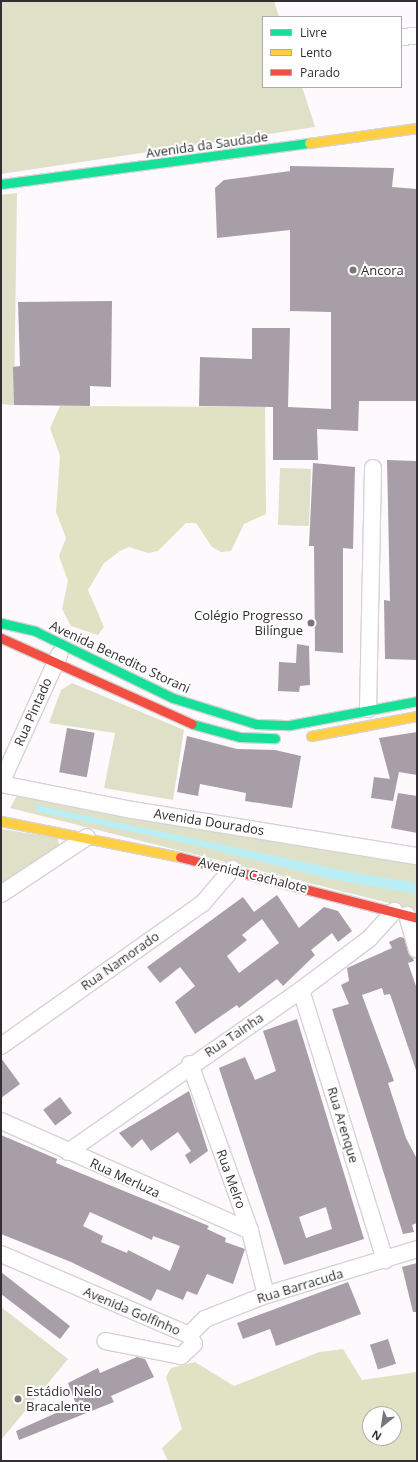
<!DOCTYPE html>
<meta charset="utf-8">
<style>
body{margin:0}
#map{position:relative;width:418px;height:1462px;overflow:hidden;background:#fdf9fd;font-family:"Open Sans",sans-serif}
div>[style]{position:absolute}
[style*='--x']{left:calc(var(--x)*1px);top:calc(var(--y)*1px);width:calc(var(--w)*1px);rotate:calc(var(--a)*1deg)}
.green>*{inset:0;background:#dfe0c8;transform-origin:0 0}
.forest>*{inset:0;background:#e0e2c3}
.water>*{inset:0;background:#b9eef5}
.building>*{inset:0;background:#a89ea7;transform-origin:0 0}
.roads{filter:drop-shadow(1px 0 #d6d3d6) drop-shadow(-1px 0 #d6d3d6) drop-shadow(0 1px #d6d3d6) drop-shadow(0 -1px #d6d3d6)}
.street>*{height:16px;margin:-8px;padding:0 8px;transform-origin:8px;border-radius:8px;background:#fffeff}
.fast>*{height:9px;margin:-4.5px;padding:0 4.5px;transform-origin:4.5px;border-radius:4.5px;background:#16e098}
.slow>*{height:9px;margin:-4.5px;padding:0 4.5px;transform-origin:4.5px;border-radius:4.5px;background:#ffcf43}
.jam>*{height:9px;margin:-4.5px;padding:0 4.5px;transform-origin:4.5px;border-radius:4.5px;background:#f24e42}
.dots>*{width:11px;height:11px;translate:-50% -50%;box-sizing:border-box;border:2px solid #fff;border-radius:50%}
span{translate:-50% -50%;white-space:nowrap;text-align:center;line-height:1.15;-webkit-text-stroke:4px #fff;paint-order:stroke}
.street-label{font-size:13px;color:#322e31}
.poi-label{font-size:13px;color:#322e31}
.left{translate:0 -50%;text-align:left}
.right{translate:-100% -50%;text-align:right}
.frame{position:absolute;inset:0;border:2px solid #322e31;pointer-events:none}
.legend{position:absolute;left:262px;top:16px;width:140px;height:72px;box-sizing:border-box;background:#fff;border:1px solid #adabad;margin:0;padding:5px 7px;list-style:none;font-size:12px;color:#322e31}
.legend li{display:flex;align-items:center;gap:8px;height:20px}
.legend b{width:20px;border:1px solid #adabad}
.north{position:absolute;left:362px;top:1406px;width:40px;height:40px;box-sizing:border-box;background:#fff;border:1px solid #adabad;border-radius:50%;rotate:210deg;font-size:11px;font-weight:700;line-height:16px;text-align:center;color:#322e31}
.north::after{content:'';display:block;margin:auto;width:14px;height:18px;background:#797578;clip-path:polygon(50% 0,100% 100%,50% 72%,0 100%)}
</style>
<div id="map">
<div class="green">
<div style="clip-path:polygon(1px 1px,274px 1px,279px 17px,263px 17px,263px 87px,302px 87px,315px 127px,1px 174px)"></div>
<div style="clip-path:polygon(17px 193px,14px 405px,1px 404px,1px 195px)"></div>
<div style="left:280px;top:468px;width:31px;height:57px;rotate:2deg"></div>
<div style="clip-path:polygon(72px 683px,184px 730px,173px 800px,104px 788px,115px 733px,49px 723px,61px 690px)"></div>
<div style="clip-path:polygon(18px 794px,240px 836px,417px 864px,417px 910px,10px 808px)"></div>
<div style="clip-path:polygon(1px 829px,58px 838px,59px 845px,1px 884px)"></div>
<div style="clip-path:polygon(1px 1307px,68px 1359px,1px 1440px)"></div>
</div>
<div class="forest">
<div style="clip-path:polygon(60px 406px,265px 407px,266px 514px,244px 524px,231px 551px,221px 552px,212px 547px,196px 523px,186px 523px,158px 551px,148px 553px,129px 547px,120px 551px,104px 563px,88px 590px,104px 627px,98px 635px,71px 626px,62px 609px,68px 581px,59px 556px,66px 538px,56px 512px,60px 456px,50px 428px)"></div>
<div style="clip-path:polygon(evenodd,343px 1349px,362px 1380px,417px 1372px,417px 1461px,168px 1461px,162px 1448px,182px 1429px,166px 1377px,171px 1368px,195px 1362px,234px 1386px,319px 1352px,343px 1349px,370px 1414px,394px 1414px,394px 1438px,370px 1438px,370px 1414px)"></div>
</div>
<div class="water">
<div style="clip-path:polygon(36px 805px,365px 875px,414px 882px,417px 894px,331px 879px,195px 845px,35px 811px)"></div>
</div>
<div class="building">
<div style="clip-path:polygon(290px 166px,394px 168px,392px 187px,417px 189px,417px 401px,359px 401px,358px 431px,317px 429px,318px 460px,273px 460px,273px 407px,199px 406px,200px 357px,252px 359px,252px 328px,290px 328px,288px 407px,331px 409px,331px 312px,290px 311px,290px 230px,217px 238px,215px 188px,224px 180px,290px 171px)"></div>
<div style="clip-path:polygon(112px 301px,111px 387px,90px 386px,90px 406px,14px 405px,13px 367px,20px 366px,18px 302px)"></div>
<div style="clip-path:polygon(387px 460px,417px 461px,417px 660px,385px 659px,384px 600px,390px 601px)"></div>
<div style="clip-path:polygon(313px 463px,355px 467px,353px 549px,343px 548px,343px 653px,315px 651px,314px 546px,309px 546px)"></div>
<div style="clip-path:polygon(297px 644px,309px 646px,310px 685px,300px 686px,299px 692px,278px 691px,279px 662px,296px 663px)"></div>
<div style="left:67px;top:728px;width:28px;height:45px;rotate:10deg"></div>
<div style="clip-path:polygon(417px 732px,417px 775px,399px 772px,393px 801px,371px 798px,374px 777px,390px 779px,379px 738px)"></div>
<div style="clip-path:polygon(187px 736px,237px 749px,275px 750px,301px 756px,292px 808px,245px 801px,246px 793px,200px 784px,198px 796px,177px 792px)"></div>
<div style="clip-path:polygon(398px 793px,417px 796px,417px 833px,391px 828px)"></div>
<div style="clip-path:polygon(evenodd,277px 895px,299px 928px,324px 907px,338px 911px,352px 931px,338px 942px,332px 933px,311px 950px,315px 955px,283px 986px,277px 979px,239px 1008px,237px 1005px,195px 1034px,175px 1002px,195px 986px,180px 967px,160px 983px,147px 967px,243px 897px,254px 912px,277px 895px,262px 919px,279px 943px,239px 973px,227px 956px,247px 940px,242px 935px,262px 919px)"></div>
<div style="clip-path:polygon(400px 937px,404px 938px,414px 961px,408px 963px,417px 989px,417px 1073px,390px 994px,384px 995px,382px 988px,362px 995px,394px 1081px,388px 1083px,406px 1138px,417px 1159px,417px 1223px,412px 1225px,414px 1232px,403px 1234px,332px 1009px,349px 1004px,341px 985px,349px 981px,347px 968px,392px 948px,389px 942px)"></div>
<div style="clip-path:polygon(evenodd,297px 1019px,364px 1239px,284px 1265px,219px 1068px,245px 1057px,255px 1080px,276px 1071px,263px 1031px,297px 1019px,326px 1207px,332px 1229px,306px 1238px,299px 1217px,326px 1207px)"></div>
<div style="clip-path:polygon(1px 1058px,20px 1084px,1px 1098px)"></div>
<div style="clip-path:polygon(189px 1091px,208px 1151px,190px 1164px,185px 1155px,191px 1151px,178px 1132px,151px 1151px,142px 1139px,132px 1148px,119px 1133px)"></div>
<div style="left:60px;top:1097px;width:20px;height:21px;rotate:53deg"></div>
<div style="clip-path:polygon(evenodd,1px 1135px,57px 1159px,56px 1163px,209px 1226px,207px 1229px,226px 1238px,225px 1242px,245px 1249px,233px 1284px,207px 1274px,197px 1295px,187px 1291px,183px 1300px,157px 1289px,151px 1301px,71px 1262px,1px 1234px,1px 1135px,90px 1212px,152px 1240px,153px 1236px,180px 1246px,170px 1271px,128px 1250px,127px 1253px,101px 1242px,103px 1236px,83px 1226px,90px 1212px)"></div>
<div style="clip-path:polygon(417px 1263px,417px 1312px,413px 1312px,402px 1267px)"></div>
<div style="clip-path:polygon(1px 1272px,70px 1326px,60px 1339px,1px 1294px)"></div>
<div style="clip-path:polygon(348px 1282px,361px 1314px,276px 1346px,270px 1329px,243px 1339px,237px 1323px)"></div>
<div style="left:388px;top:1339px;width:26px;height:19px;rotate:72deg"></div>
<div style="clip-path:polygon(137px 1357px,145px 1359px,154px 1377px,111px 1396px,114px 1402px,19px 1440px,16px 1431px,76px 1404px,68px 1383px,98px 1368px,100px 1373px)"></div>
</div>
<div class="roads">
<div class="street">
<div style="--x:401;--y:37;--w:16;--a:-4"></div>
<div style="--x:368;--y:709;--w:241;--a:-88.8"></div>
<div style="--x:1;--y:783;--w:141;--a:-65.6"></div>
<div style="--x:1;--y:784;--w:134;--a:11.2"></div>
<div style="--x:132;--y:810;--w:289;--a:9.2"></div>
<div style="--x:1;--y:894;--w:103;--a:-33.5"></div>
<div style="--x:407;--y:915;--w:36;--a:74"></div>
<div style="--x:301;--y:990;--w:283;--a:72.7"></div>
<div style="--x:1;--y:1046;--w:247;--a:-35.3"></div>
<div style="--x:203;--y:903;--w:45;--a:-49.5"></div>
<div style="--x:190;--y:1064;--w:177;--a:70.2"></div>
<div style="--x:250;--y:1231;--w:66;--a:76"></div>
<div style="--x:1;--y:1121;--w:272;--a:23.8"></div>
<div style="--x:68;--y:1152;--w:284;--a:-34.8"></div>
<div style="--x:301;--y:990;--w:85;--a:-36.9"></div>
<div style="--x:369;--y:939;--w:38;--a:-48"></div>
<div style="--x:1;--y:1254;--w:205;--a:23.3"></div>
<div style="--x:189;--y:1335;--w:10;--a:61"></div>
<div style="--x:194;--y:1344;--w:18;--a:137"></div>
<div style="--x:181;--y:1356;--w:77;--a:-168.8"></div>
<div style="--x:189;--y:1335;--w:23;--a:-45"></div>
<div style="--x:205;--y:1319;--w:66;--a:-21.5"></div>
<div style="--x:266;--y:1295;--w:158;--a:-16.9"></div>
</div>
<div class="fast">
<div style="--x:1;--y:184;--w:311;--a:-7.6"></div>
<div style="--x:1;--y:623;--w:35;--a:13"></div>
<div style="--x:35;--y:631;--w:153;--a:25.9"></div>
<div style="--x:173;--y:698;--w:87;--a:17.4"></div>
<div style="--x:256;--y:724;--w:34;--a:2"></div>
<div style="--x:290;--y:725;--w:129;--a:-10.7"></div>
<div style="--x:192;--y:724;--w:50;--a:15.2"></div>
<div style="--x:240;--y:737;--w:35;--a:2"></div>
</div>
<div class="slow">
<div style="--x:309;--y:143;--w:109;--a:-7.9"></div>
<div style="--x:311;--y:736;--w:108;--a:-10.7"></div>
<div style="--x:1;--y:821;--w:183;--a:11.4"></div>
</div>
<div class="jam">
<div style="--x:1;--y:638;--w:209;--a:24.2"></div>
<div style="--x:180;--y:857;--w:245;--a:14.4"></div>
</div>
</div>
<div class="dots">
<div style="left:353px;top:270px;background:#797578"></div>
<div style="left:311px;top:623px;background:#797578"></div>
<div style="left:18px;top:1399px;background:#797578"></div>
</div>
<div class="street-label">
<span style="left:207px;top:145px;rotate:-8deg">Avenida da Saudade</span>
<span style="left:120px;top:657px;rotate:25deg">Avenida Benedito Storani</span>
<span style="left:33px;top:712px;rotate:-66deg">Rua Pintado</span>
<span style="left:209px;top:822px;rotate:9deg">Avenida Dourados</span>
<span style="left:253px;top:875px;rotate:14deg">Avenida Cachalote</span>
<span style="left:120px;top:961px;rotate:-35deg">Rua Namorado</span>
<span style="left:234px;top:1035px;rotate:-34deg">Rua Tainha</span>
<span style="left:343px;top:1125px;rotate:73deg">Rua Arenque</span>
<span style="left:125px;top:1178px;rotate:25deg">Rua Merluza</span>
<span style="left:231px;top:1179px;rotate:70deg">Rua Melro</span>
<span style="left:300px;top:1286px;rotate:-17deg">Rua Barracuda</span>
<span style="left:132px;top:1311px;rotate:23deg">Avenida Golfinho</span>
</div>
<div class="poi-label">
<span class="left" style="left:361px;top:270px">Ancora</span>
<span class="right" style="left:303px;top:623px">Colégio Progresso<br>Bilíngue</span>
<span class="left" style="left:26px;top:1399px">Estádio Nelo<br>Bracalente</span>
</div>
<div class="frame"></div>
<ul class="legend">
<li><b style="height:5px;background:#16e098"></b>Livre</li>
<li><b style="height:5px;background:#ffcf43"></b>Lento</li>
<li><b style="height:5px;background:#f24e42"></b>Parado</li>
</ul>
<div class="north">N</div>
</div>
